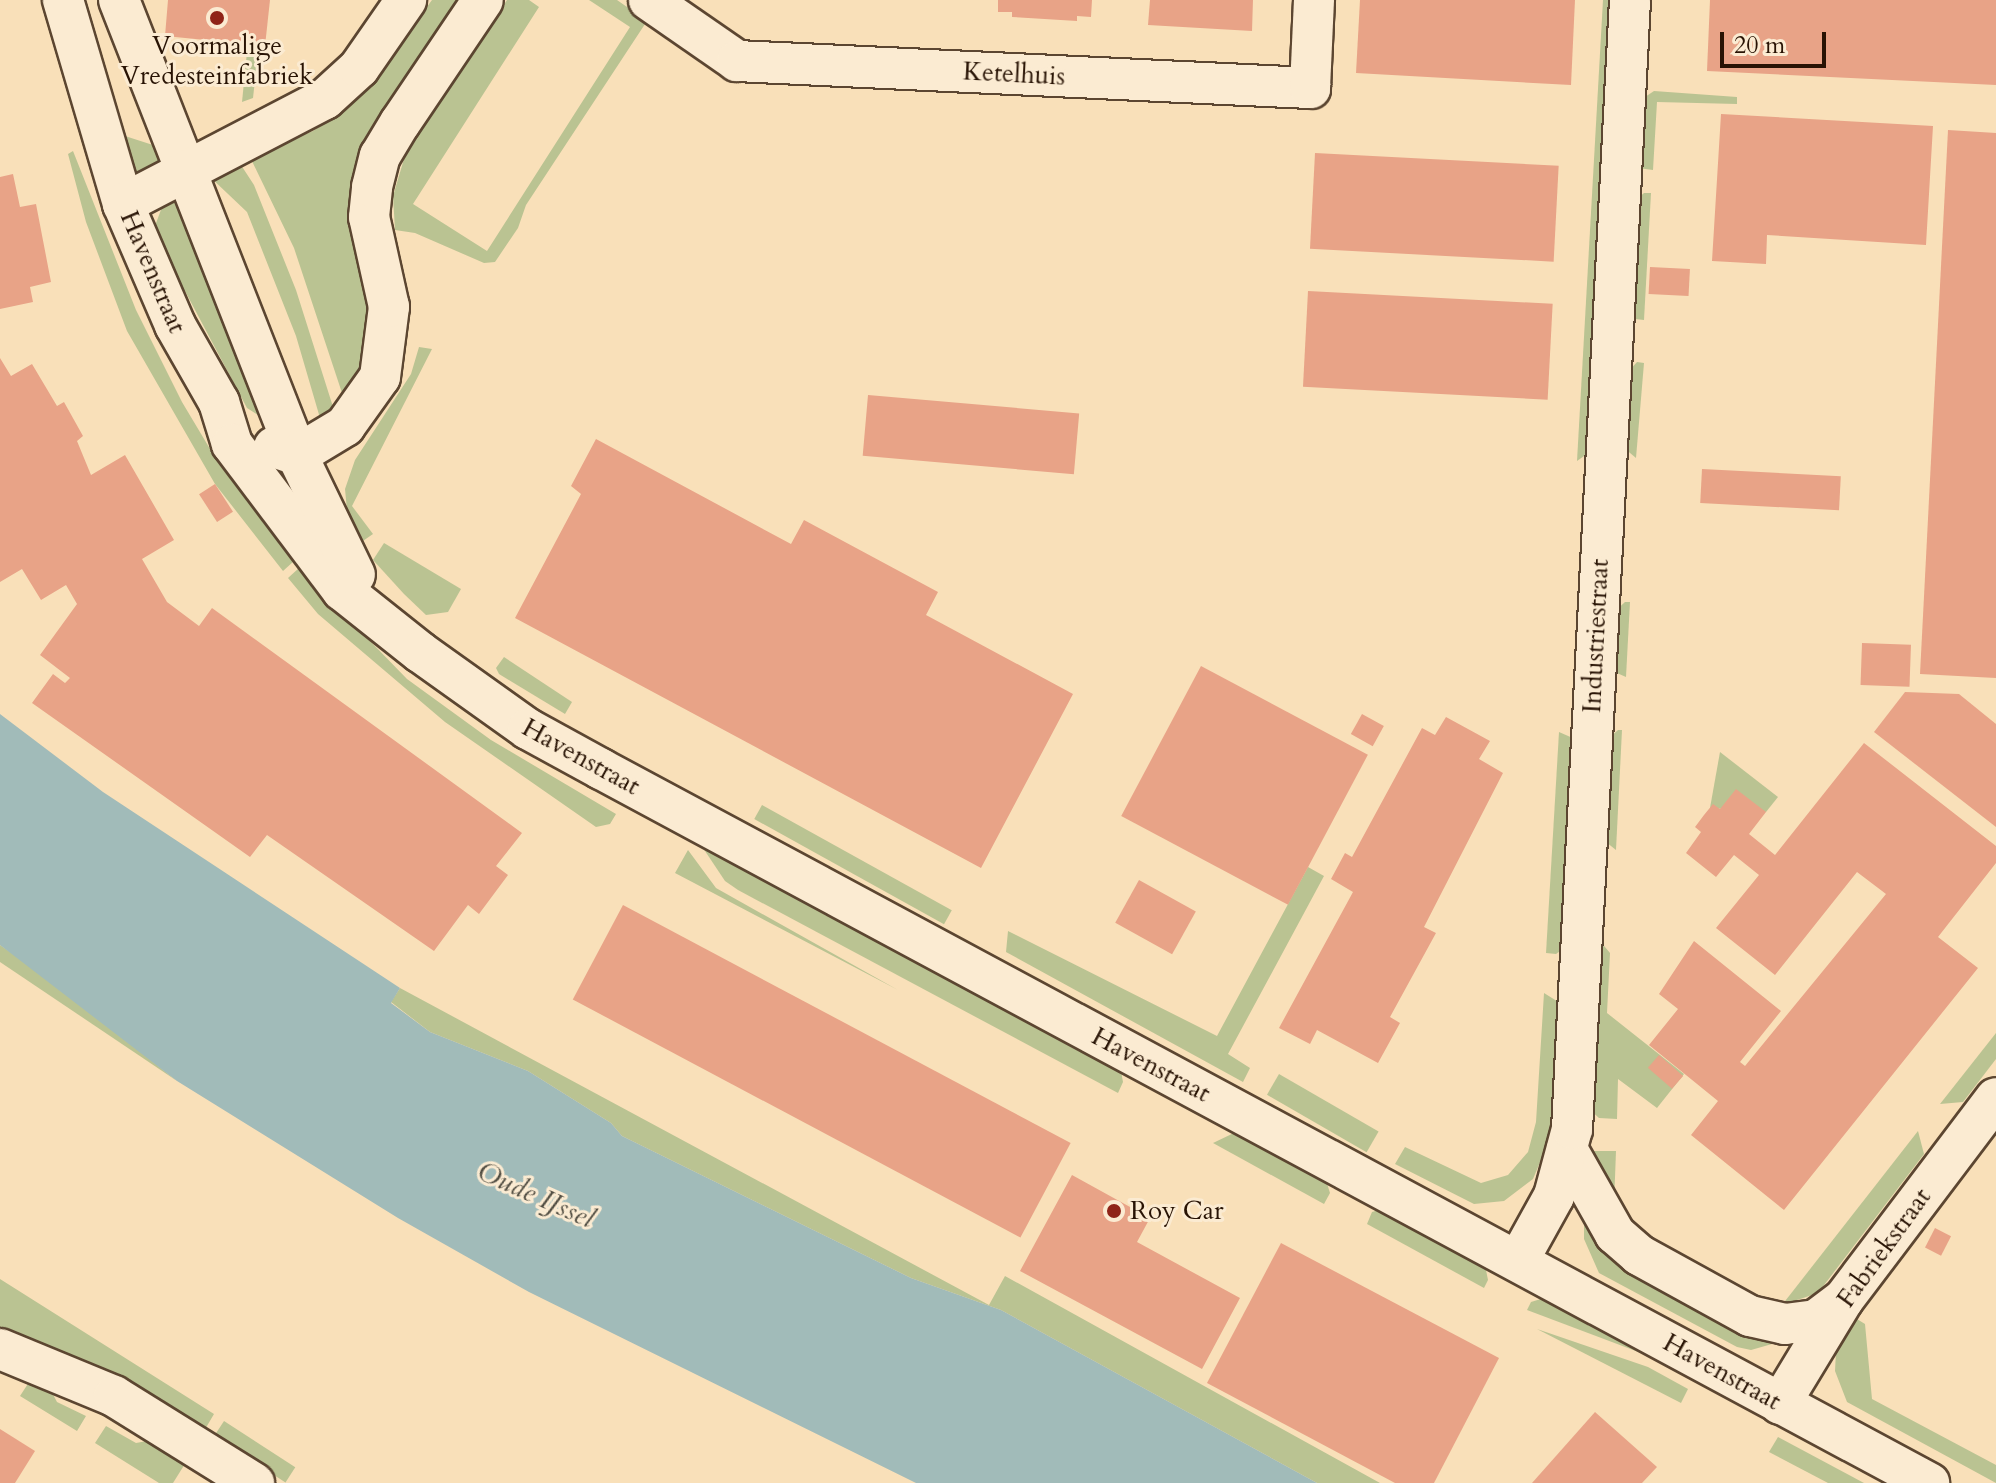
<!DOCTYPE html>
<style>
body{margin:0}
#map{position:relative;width:1996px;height:1483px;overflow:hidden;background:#f9e0b9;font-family:Cardo,serif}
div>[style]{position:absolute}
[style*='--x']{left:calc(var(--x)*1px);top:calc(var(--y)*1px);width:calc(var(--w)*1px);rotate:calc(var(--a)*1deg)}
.green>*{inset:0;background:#bac392;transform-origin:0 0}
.water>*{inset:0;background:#a1bbb9}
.building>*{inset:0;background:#e8a387;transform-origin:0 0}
.roads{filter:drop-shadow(2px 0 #5c4631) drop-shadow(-2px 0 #5c4631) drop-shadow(0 2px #5c4631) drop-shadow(0 -2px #5c4631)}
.minor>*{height:40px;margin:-20px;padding:0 20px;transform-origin:20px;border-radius:20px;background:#fbebd2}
.dots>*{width:22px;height:22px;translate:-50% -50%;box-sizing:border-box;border:4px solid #fbebd2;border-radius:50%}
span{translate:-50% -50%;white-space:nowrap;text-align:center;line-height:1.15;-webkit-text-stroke:6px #fbebd2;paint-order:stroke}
.poi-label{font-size:26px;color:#281304}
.left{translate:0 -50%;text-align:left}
.street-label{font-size:26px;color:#281304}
.water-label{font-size:28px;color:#524e43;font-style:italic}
.scale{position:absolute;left:1720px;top:32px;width:106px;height:36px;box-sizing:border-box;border:4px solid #281304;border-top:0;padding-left:10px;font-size:24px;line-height:28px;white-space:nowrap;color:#281304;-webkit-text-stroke:6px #fbebd2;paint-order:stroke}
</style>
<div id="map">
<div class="green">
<div style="clip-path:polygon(432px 0,472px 0,358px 164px,350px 226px,372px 304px,364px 373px,343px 396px,294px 248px,250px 157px,313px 131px,340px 113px,371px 83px)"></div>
<div style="clip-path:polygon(507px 0,529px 0,539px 7px,413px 204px,487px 251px,630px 27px,589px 0,617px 0,647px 21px,526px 205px,518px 228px,495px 262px,484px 263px,415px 233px,395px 230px,393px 196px,404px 159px,422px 128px)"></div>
<div style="clip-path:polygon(1603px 0,1614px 0,1591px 451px,1577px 461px)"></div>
<div style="clip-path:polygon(247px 52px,258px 53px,253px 98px,242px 102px)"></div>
<div style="clip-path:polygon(1654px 91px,1737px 97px,1737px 104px,1657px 102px,1653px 170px,1638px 168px,1642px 99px)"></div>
<div style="clip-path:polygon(125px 136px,156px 146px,171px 169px,125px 186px,112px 140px)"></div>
<div style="clip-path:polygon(73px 151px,136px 310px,182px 402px,219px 464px,294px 561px,283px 571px,215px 484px,127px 331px,86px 222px,68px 154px)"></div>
<div style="clip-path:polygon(239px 162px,254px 185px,296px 290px,334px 410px,320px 418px,296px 336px,247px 212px,208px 175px)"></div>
<div style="clip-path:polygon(1644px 193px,1651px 193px,1644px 320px,1635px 319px,1631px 311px,1637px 199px)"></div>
<div style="clip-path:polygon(174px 194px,274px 425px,247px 408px,185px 291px,163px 272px,155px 226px,162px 207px)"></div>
<div style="clip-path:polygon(419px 347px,432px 349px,352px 506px,373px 534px,360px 543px,348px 521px,345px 489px,355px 460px,411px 374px)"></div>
<div style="clip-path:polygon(1637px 362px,1644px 363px,1636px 458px,1623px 447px,1628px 372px)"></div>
<div style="clip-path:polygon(384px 543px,461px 589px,448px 612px,426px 615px,404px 594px,373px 560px)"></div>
<div style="clip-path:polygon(299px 568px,407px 679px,491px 740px,616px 814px,610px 824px,596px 827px,445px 722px,318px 614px,288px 578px)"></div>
<div style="clip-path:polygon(1625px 602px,1630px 602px,1626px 677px,1610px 670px,1613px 613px)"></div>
<div style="clip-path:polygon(504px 657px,572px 702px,565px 714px,499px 674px,496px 668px)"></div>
<div style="clip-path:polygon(1618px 730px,1622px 730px,1616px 850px,1601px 838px,1607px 740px)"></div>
<div style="clip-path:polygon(1559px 732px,1575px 739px,1563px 949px,1556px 954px,1546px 953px)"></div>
<div style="clip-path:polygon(1720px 752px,1778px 797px,1766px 812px,1710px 808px)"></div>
<div style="left:762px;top:805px;width:217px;height:16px;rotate:29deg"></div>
<div style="clip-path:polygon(701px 845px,1121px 1071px,1123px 1082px,1118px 1093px,738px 890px,725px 881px)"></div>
<div style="clip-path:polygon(688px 850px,716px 888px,898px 990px,675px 873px)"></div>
<div style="clip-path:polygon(1308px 867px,1324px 876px,1228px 1054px,1250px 1068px,1243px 1082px,1006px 952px,1008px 931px,1217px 1036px)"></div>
<div style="clip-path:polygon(1600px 941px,1610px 953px,1607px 1013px,1684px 1074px,1657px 1108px,1618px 1079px,1617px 1119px,1599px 1118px,1588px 1108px)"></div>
<div style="clip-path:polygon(0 945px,52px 981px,177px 1081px,0 962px)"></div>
<div style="clip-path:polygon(400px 988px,989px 1305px,1005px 1276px,1380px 1483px,1317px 1483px,1001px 1310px,911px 1278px,622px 1136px,611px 1123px,528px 1071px,430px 1032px,391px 1002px)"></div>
<div style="clip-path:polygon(1544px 993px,1560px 1003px,1552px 1134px,1533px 1179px,1504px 1201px,1474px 1204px,1395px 1164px,1405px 1147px,1481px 1183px,1508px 1175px,1528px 1152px,1536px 1122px)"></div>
<div style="clip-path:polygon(1996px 1033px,1996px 1059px,1963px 1102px,1940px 1104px)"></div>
<div style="left:1279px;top:1074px;width:115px;height:24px;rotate:30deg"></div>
<div style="clip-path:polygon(1918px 1131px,1924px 1154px,1818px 1293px,1782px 1305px)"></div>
<div style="clip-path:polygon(1236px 1132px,1326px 1180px,1330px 1193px,1324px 1204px,1213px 1143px)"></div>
<div style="clip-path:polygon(1594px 1151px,1616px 1151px,1614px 1204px,1594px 1164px)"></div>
<div style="clip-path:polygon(1382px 1209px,1485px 1265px,1488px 1280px,1484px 1288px,1367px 1224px,1372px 1212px)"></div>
<div style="clip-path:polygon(1584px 1219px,1654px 1282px,1772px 1344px,1751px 1350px,1737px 1347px,1599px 1273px,1584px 1239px)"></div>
<div style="clip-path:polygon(0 1279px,214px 1414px,204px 1431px,108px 1370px,0 1328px)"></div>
<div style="clip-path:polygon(1544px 1298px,1657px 1359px,1527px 1310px,1531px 1302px)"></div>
<div style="clip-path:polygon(1852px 1316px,1865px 1324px,1872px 1399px,1996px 1465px,1996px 1483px,1847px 1402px,1835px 1371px,1836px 1351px)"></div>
<div style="clip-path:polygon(1537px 1329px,1648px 1367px,1688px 1389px,1681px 1403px)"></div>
<div style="clip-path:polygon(33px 1376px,46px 1381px,57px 1402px,86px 1416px,77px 1431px,20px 1396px)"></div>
<div style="left:224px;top:1421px;width:85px;height:18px;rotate:33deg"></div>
<div style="clip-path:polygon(106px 1426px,136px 1443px,158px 1439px,188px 1459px,173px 1483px,159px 1483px,95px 1443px)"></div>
<div style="clip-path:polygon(1778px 1437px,1864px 1483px,1828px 1483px,1769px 1452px)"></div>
</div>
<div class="water">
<div style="clip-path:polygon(0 714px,103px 792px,400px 988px,391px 1003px,430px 1032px,528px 1071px,611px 1123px,622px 1136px,911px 1278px,1001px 1310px,1317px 1483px,916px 1483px,529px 1292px,398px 1218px,177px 1081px,0 945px)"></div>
</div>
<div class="building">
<div style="clip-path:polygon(168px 0,270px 0,265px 46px,165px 36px)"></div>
<div style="clip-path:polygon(998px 0,1092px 0,1091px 17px,1077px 16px,1077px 21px,1012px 17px,1012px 12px,998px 12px)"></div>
<div style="clip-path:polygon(1150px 0,1253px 0,1252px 31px,1148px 25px)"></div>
<div style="clip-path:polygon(1360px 0,1575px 0,1571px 85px,1356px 73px)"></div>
<div style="clip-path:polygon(1710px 0,1996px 0,1996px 85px,1707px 71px)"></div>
<div style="clip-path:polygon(1721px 114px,1933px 126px,1926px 245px,1767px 235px,1766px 264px,1712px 261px)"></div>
<div style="clip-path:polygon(1948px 130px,1996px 133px,1996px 678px,1920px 674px)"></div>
<div style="left:1315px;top:153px;width:244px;height:96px;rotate:3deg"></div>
<div style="clip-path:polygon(13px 174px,20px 207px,36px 204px,51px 282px,30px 287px,33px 302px,0 309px,0 177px)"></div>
<div style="left:1650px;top:267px;width:40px;height:27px;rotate:3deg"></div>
<div style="left:1308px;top:291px;width:245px;height:96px;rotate:3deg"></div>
<div style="clip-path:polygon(0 358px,11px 376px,32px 364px,57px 406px,64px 402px,83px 436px,77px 441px,91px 475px,125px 455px,174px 540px,142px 559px,167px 602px,199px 626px,212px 608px,522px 833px,496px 866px,508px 875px,479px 914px,468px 905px,434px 951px,267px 835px,250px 857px,32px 703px,53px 674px,65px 683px,70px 678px,40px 655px,77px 604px,66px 585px,41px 600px,22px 569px,0 582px)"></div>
<div style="left:868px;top:395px;width:212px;height:61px;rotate:5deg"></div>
<div style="clip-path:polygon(596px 439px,791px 544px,804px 520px,938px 592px,926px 615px,1073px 694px,981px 868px,515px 618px,581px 494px,571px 486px)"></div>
<div style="left:1702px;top:469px;width:139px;height:34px;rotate:3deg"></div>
<div style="left:215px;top:484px;width:33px;height:19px;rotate:57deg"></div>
<div style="left:1862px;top:643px;width:49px;height:42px;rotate:2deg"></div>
<div style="left:1201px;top:666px;width:189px;height:170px;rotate:28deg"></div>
<div style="clip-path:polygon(1905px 692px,1959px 694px,1996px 724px,1996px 827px,1874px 732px)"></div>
<div style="left:1362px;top:714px;width:25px;height:23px;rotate:29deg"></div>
<div style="clip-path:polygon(1446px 717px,1490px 741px,1479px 759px,1503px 773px,1424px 927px,1436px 933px,1390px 1017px,1400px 1023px,1378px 1063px,1317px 1030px,1310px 1044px,1279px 1028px,1353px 892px,1331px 879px,1345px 853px,1352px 857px,1422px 728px,1435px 735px)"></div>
<div style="clip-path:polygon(1864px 743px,1996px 846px,1996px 863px,1938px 937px,1978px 968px,1784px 1210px,1691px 1135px,1718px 1101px,1649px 1045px,1678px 1009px,1659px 994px,1694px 941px,1781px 1011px,1740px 1062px,1745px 1066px,1886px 894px,1857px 872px,1775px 975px,1716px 928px,1759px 875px,1734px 855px,1716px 877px,1686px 853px,1701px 832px,1695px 827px,1704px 815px,1713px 804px,1720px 809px,1736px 789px,1766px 812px,1749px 834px,1775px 855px)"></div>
<div style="left:1139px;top:880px;width:65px;height:49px;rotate:29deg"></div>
<div style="left:623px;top:905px;width:507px;height:107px;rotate:28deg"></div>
<div style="left:1659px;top:1055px;width:32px;height:17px;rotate:41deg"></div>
<div style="clip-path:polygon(1072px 1175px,1150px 1218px,1137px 1242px,1240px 1298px,1202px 1369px,1020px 1271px)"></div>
<div style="left:1935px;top:1228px;width:18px;height:22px;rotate:27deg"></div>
<div style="clip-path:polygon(1281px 1243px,1499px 1358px,1434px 1483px,1395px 1483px,1207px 1383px)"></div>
<div style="clip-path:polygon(1595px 1412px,1657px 1467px,1642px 1483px,1532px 1483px)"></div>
<div style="clip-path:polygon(0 1429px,35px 1451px,15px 1483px,0 1483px)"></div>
</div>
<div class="roads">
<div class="minor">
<div style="--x:63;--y:0;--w:213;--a:73.6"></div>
<div style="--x:123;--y:204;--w:132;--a:66.7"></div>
<div style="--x:175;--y:325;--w:89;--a:60.3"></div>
<div style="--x:219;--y:402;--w:44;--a:72.8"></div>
<div style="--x:232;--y:444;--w:183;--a:53"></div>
<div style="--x:342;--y:590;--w:100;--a:38.5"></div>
<div style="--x:420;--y:652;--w:133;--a:35.5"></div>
<div style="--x:528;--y:729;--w:83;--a:28.7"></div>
<div style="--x:601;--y:769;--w:1508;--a:28.26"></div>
<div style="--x:119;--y:0;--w:489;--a:68.6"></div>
<div style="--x:297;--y:455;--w:133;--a:64.2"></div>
<div style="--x:649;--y:0;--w:107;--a:34.7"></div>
<div style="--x:737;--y:61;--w:574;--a:2.7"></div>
<div style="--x:1310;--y:88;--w:88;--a:-87.4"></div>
<div style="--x:123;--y:204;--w:228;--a:-27.5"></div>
<div style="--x:325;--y:99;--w:46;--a:-42.4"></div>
<div style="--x:359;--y:68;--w:83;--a:-55.3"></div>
<div style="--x:274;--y:447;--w:24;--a:19"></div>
<div style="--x:297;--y:455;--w:56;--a:-31.1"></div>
<div style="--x:345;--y:426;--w:60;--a:-54.5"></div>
<div style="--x:380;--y:377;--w:71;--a:-82.7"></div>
<div style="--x:389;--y:307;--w:92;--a:-102.5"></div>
<div style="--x:369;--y:217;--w:30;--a:-84"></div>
<div style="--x:372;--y:187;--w:32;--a:-76"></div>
<div style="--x:380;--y:156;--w:39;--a:-59"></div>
<div style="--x:400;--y:123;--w:148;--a:-56"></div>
<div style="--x:1567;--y:1149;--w:98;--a:60.5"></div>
<div style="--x:1615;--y:1234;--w:32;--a:41"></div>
<div style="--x:1639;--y:1255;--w:127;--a:28.8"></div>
<div style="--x:1750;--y:1316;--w:36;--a:13"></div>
<div style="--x:1785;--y:1324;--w:31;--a:-7"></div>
<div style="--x:1816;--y:1320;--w:34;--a:-37"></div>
<div style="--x:1518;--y:1261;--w:74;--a:-61"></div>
<div style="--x:1554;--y:1196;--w:69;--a:-75"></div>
<div style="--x:1572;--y:1129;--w:1130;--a:-87.06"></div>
<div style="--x:0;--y:1349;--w:123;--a:22.4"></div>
<div style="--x:114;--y:1396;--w:165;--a:31.9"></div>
<div style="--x:1780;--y:1404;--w:122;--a:-58.8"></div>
<div style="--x:1843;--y:1300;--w:253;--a:-52.9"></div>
</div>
</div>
<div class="dots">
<div style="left:217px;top:18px;background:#8f2418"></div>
<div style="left:1114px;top:1211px;background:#8f2418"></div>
</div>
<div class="poi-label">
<span style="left:217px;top:61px">Voormalige<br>Vredesteinfabriek</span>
<span class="left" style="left:1130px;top:1211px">Roy Car</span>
</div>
<div class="street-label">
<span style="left:1014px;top:74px;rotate:3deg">Ketelhuis</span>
<span style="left:153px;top:272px;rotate:67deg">Havenstraat</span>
<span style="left:1596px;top:636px;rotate:-87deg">Industriestraat</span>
<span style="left:581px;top:757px;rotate:29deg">Havenstraat</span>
<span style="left:1151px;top:1065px;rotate:28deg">Havenstraat</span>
<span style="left:1884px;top:1248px;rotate:-54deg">Fabriekstraat</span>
<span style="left:1722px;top:1372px;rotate:29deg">Havenstraat</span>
</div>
<div class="water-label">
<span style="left:536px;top:1195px;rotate:24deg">Oude IJssel</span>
</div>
<div class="scale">20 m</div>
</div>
